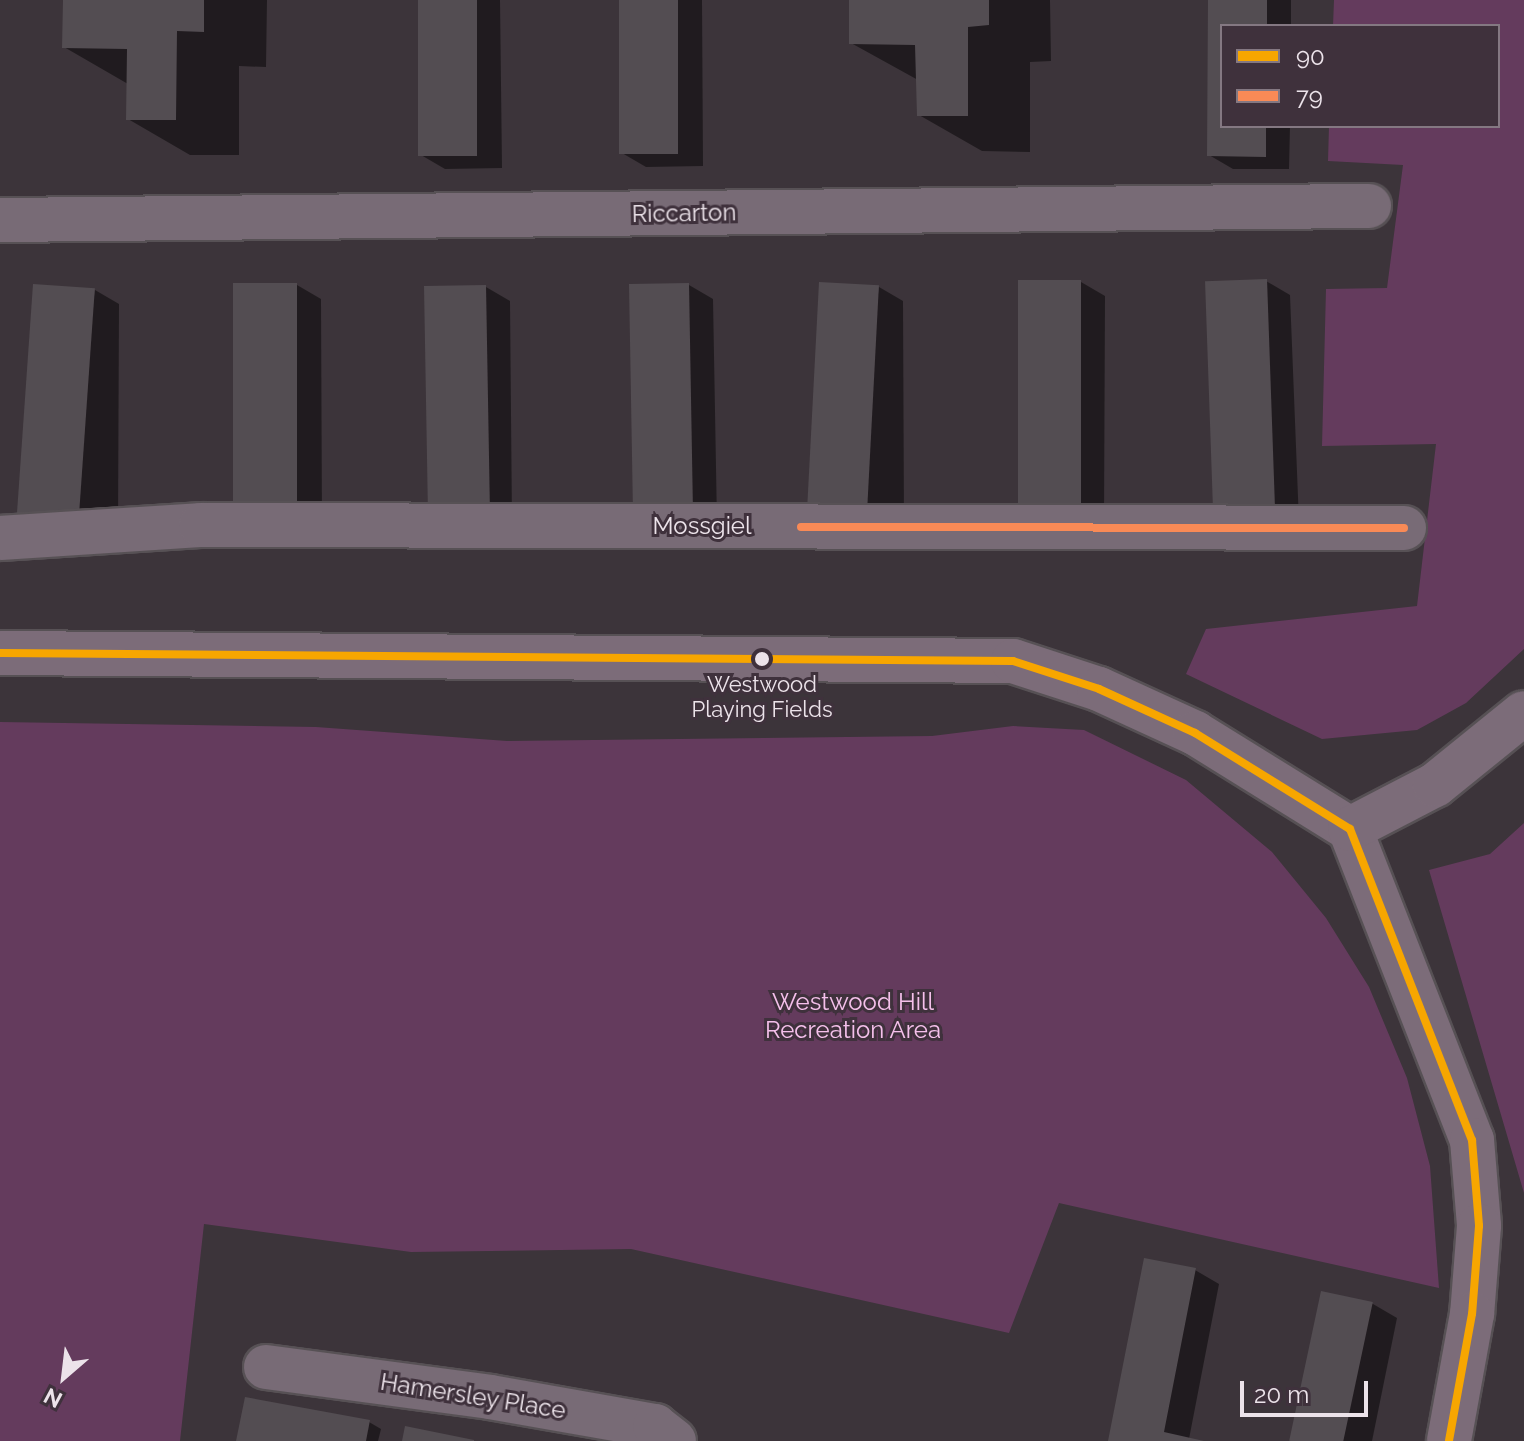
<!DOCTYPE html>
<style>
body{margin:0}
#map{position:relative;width:1524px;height:1441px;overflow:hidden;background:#3c343a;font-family:Raleway,sans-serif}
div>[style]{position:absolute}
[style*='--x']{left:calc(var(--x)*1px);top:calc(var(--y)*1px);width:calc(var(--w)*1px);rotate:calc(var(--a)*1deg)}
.green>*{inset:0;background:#643b5d}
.shadow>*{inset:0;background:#0007}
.building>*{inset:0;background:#534d52;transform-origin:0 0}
.roads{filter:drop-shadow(2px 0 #575155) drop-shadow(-2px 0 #575155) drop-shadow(0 2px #575155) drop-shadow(0 -2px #575155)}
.street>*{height:44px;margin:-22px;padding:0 22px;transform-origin:22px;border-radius:22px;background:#786b76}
.secondary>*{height:44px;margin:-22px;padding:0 22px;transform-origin:22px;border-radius:22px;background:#7c6c79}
.bus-1>*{height:8px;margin:-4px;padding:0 4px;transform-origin:4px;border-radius:4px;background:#f7a600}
.bus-2>*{height:8px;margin:-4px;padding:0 4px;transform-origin:4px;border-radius:4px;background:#f98a56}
.dots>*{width:22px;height:22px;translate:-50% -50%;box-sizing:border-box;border:4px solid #3f313c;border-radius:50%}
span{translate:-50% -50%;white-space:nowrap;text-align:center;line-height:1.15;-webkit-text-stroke:6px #3f313c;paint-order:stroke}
.bus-label{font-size:22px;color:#ece3ea}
.street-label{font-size:24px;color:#ece3ea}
.park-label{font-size:24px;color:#f5c0eb}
.legend{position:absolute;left:1220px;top:24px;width:280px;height:104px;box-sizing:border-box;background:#3f313c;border:2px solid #847882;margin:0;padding:10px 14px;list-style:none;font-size:24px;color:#ece3ea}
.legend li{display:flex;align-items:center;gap:16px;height:40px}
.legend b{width:40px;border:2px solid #847882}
.north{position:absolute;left:24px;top:1337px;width:80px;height:80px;-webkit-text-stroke:6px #3f313c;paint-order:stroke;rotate:208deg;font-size:22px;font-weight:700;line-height:32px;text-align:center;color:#ece3ea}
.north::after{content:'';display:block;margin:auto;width:28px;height:36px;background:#ece3ea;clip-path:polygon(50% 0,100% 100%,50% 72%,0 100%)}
.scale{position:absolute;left:1240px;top:1381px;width:128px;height:36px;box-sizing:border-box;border:4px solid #ece3ea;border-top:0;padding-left:10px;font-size:24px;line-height:28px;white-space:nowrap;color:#ece3ea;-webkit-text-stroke:6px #3f313c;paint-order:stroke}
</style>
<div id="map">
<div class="green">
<div style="clip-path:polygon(1334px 0,1524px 0,1524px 649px,1466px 703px,1417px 730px,1322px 739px,1186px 674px,1206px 629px,1417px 606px,1436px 444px,1322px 446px,1326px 289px,1387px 288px,1403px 165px,1328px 161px,1329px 126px,1498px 126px,1498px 26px,1333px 26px)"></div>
<div style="clip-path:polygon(0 722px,316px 727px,507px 741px,932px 736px,1013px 726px,1084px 730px,1186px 780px,1272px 852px,1326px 918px,1369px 987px,1407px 1078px,1430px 1166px,1439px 1288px,1059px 1203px,1009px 1333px,631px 1249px,411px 1252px,204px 1224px,180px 1441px,0 1441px)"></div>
<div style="clip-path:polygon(1524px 823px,1524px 1193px,1429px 870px,1490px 854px)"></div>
</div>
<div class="shadow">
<div style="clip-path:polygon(65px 0,267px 0,266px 67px,239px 66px,239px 155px,190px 155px,128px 119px,128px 84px,64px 47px)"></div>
<div style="clip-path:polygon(420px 0,500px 0,502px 168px,445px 169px,421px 155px)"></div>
<div style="clip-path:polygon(621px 0,702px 0,703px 166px,646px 167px,622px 153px)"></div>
<div style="clip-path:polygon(851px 0,1050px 0,1051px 61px,1030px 62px,1030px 152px,982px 151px,919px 115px,918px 80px,851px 43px)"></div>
<div style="clip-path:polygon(1210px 0,1291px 0,1291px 26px,1222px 26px,1222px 126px,1290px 126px,1289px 169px,1233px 169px,1209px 155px)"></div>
<div style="clip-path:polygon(1266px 281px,1290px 295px,1299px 522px,1238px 523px)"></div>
<div style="clip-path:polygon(1081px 282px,1105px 296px,1104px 522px,1049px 523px)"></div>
<div style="clip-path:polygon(297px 285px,321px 299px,322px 527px,262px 529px)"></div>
<div style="clip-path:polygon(689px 285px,713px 299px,717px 523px,657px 524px)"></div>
<div style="clip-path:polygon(486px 287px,510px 301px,512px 523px,453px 526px)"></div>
<div style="clip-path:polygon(879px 287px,903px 301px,904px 522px,847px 523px)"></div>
<div style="clip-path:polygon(95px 290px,119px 304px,118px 528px,61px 527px)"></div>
<div style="clip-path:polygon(1195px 1270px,1219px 1284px,1189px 1439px,1200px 1441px,1110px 1441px)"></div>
<div style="clip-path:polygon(1323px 1293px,1373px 1304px,1397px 1318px,1372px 1441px,1293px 1441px)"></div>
<div style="clip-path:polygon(369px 1422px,381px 1429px,378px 1441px,238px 1441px)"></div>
</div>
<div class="building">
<div style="clip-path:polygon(63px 0,204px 0,204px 32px,177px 31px,176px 120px,126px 120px,127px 49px,62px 48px)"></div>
<div style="left:418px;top:0;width:59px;height:156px"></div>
<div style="left:619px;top:0;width:59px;height:154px"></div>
<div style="clip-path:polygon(849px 0,989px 0,989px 25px,968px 27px,968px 116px,917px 116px,915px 45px,849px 44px)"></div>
<div style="clip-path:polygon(1208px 0,1267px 0,1267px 26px,1222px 26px,1222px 126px,1266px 126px,1266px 157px,1207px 156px)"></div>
<div style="left:1267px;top:279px;width:230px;height:62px;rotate:88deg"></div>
<div style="left:1081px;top:280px;width:230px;height:63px;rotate:90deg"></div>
<div style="left:819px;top:282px;width:60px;height:228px;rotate:3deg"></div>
<div style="left:297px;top:283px;width:231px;height:64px;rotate:90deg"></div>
<div style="left:689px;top:283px;width:227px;height:60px;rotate:89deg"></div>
<div style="left:33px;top:284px;width:62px;height:231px;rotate:4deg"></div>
<div style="left:486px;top:285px;width:225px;height:62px;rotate:89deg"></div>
<div style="clip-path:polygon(1144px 1258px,1196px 1268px,1164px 1432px,1204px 1441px,1108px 1441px)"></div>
<div style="left:1321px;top:1291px;width:53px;height:153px;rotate:12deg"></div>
<div style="clip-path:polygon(245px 1397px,370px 1420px,366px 1441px,236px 1441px)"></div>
<div style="clip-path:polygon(405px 1426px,474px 1440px,474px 1441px,402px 1441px)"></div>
</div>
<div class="roads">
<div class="street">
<div style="--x:0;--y:220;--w:1369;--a:-0.59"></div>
<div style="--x:0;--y:538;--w:201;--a:-3.7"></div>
<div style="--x:201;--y:525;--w:1203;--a:0.14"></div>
<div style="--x:266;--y:1367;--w:226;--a:7.6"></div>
<div style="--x:490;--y:1397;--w:168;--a:10"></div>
<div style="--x:655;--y:1426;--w:24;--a:38"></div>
</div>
<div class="secondary">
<div style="--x:0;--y:653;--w:1013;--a:0.45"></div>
<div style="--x:1013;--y:661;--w:90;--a:18"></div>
<div style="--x:1099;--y:689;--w:106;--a:24.6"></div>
<div style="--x:1195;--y:733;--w:182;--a:31.8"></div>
<div style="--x:1350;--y:829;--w:334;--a:68.6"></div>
<div style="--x:1472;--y:1140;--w:86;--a:85.3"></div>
<div style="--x:1479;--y:1226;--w:88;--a:94.5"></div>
<div style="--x:1472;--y:1314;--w:129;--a:100.3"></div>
<div style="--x:1350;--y:829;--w:96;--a:-27.4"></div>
<div style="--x:1435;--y:785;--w:114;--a:-39"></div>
</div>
</div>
<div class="bus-1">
<div style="--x:0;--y:653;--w:1013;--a:0.45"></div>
<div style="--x:1013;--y:661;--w:90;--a:18"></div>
<div style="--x:1099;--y:689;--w:106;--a:24.6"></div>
<div style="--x:1195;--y:733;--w:182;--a:31.8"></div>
<div style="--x:1350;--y:829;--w:334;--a:68.6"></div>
<div style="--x:1472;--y:1140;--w:86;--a:85.3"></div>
<div style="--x:1479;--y:1226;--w:88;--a:94.5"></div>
<div style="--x:1472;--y:1314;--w:129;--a:100.3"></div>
</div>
<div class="bus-2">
<div style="--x:801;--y:527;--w:603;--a:0.1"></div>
</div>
<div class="dots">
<div style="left:762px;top:659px;background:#ece3ea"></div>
</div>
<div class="bus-label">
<span style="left:762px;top:697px">Westwood<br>Playing Fields</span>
</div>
<div class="street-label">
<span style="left:684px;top:213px;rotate:-1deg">Riccarton</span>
<span style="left:702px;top:526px">Mossgiel</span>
<span style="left:473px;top:1396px;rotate:9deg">Hamersley Place</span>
</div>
<div class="park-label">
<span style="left:853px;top:1016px">Westwood Hill<br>Recreation Area</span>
</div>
<ul class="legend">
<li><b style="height:10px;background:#f7a600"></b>90</li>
<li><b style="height:10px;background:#f98a56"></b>79</li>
</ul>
<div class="north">N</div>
<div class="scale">20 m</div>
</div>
